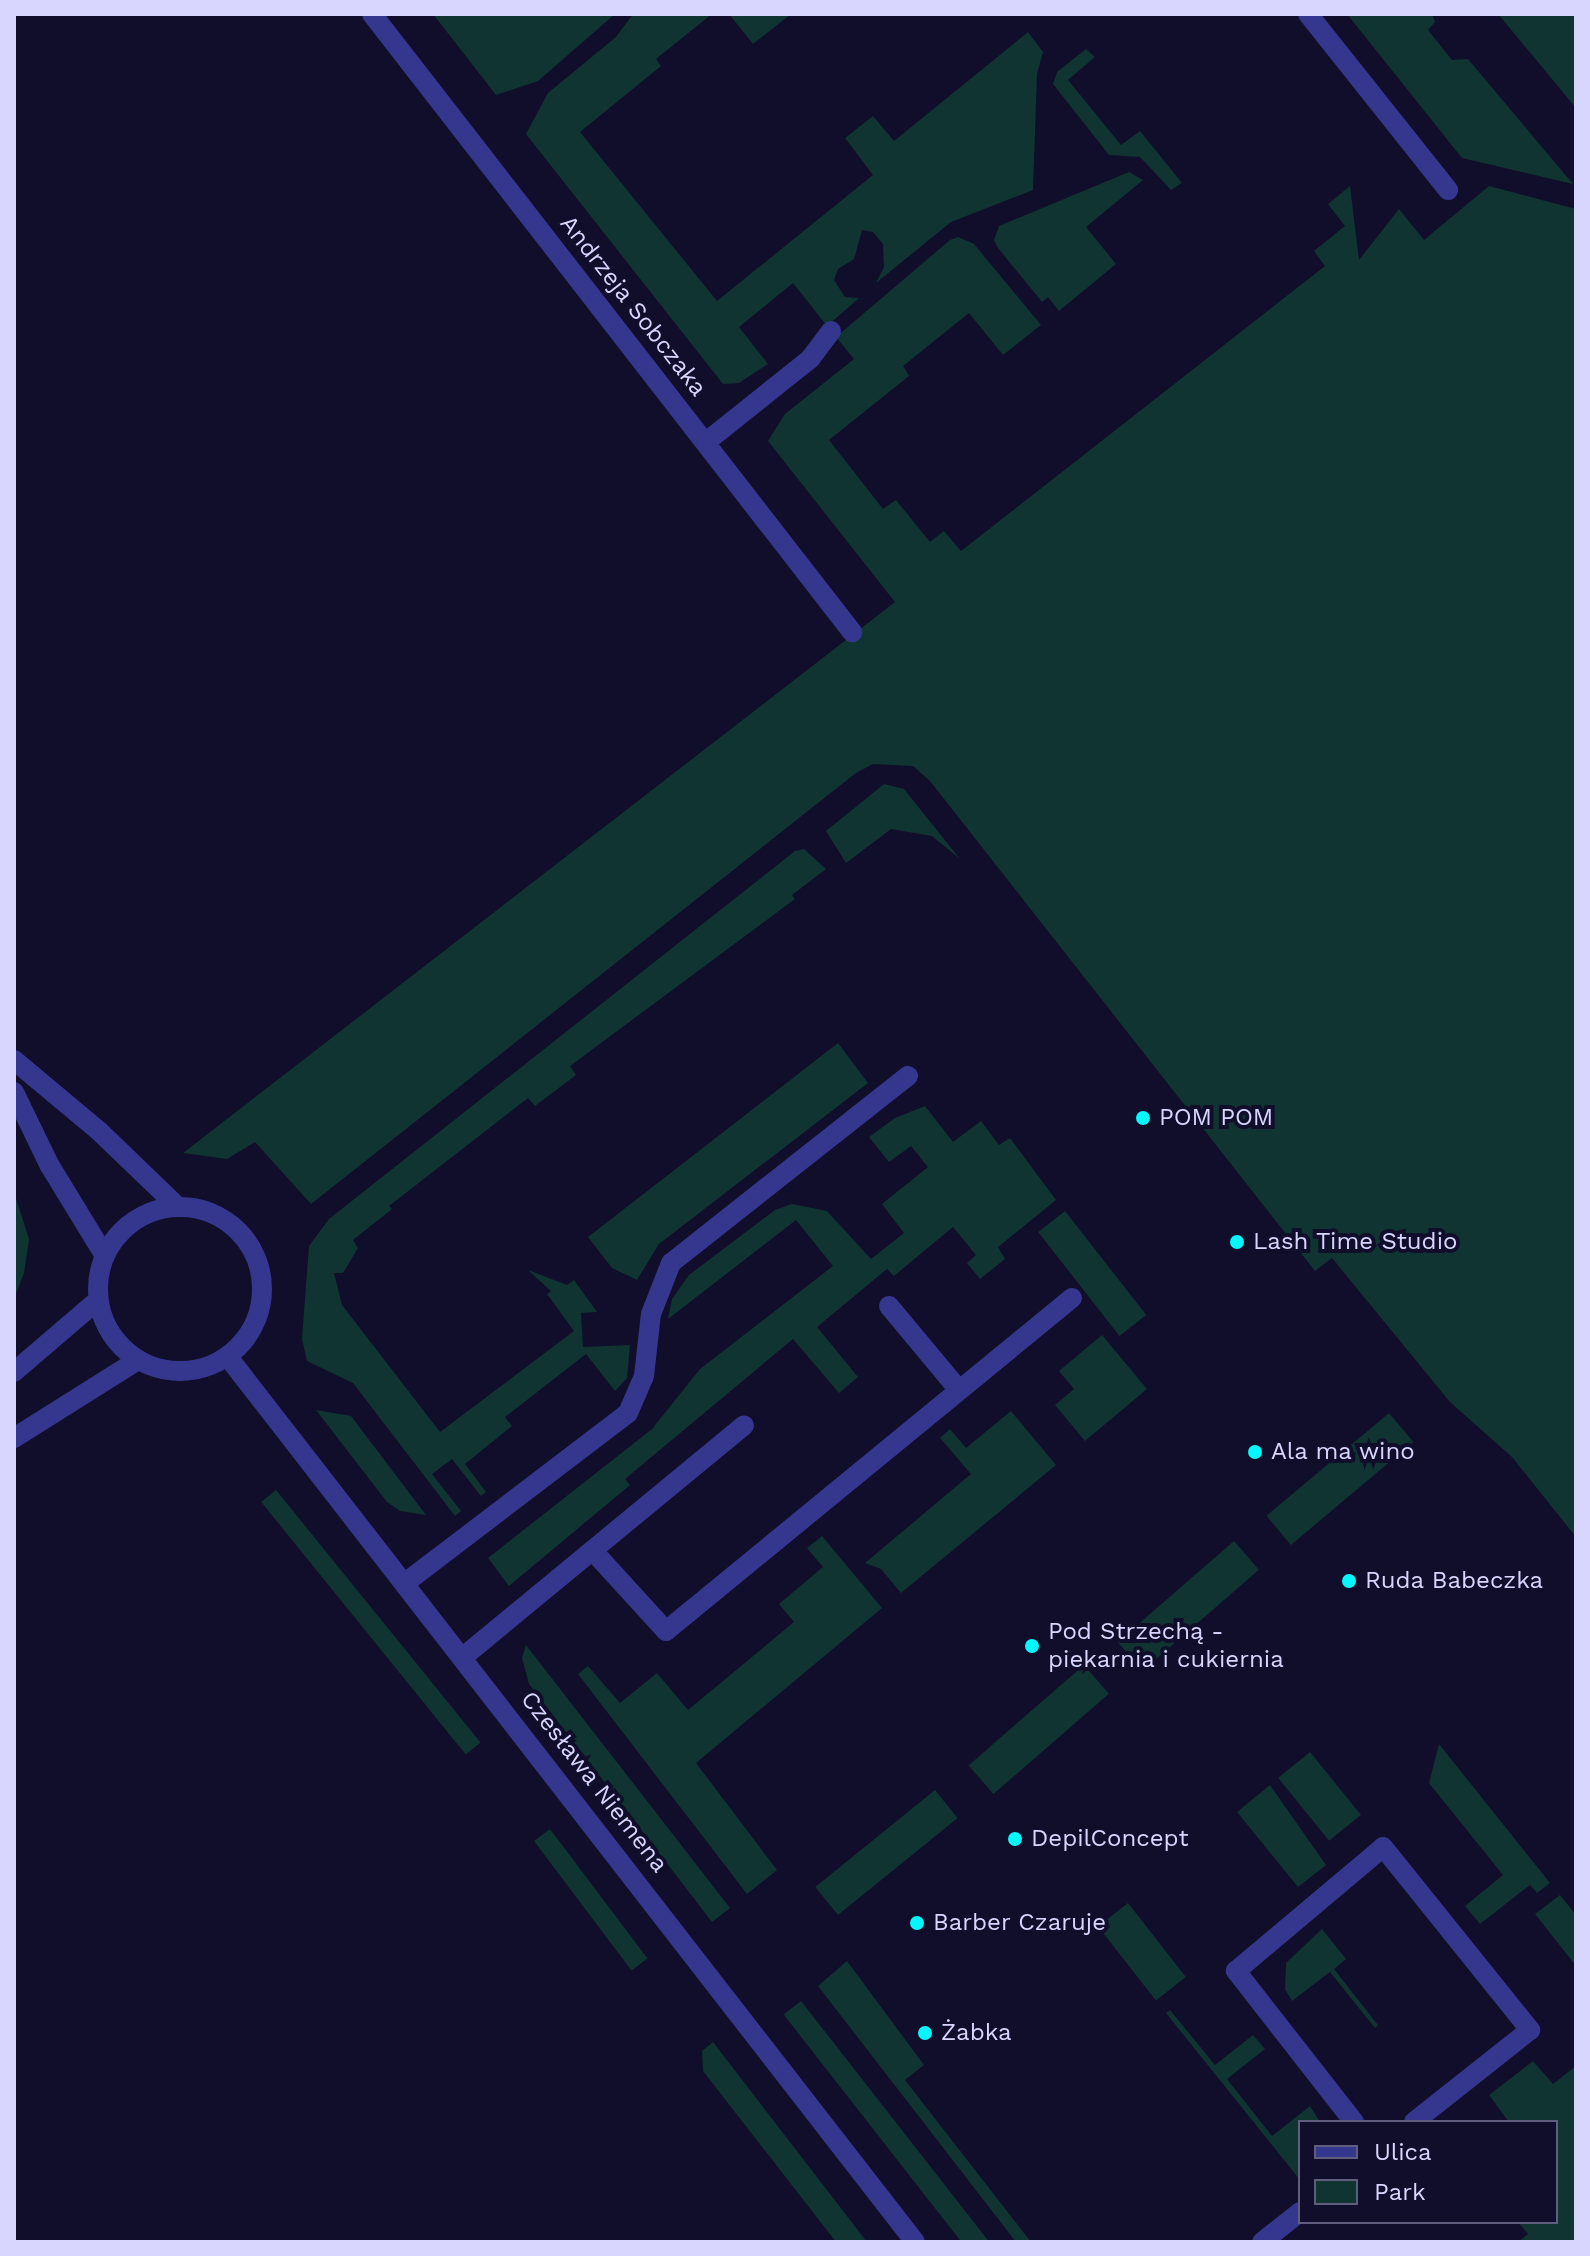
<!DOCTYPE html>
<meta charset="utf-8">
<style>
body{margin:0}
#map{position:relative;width:1590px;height:2256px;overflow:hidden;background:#100e2a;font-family:"Work Sans",sans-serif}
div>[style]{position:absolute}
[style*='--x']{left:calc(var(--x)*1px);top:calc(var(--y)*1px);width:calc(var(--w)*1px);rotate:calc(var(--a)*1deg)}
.green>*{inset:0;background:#103431;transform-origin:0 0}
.minor>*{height:20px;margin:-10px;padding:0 10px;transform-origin:10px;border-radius:10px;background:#34378d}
.minor>.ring{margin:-10px;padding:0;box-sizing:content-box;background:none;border:20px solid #34378d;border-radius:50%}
.dots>*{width:22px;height:22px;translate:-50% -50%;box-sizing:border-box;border:4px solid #100e2a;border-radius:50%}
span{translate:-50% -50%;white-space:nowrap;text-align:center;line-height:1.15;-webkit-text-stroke:8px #100e2a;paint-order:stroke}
.street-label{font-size:24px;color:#d8d6ff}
.poi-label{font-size:24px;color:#d8d6ff}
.left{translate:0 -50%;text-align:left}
.frame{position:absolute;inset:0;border:16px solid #d8d6ff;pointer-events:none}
.legend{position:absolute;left:1298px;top:2120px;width:260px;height:104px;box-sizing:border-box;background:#100e2a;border:2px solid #605e7f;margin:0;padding:10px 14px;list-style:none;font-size:24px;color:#d8d6ff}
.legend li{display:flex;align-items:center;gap:16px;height:40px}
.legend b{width:40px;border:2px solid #605e7f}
</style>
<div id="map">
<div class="green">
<div style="clip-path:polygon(433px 14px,615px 14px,538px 81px,496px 95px)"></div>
<div style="clip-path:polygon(633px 14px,712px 14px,656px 59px,661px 66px,580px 132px,717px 301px,873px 175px,845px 138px,873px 116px,894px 141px,1028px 32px,1043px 52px,1037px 74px,1033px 190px,951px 222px,876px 283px,884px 267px,883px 244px,873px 232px,862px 230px,854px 259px,838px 269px,834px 280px,845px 297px,859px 298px,827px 326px,793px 283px,739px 327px,768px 364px,739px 383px,723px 384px,526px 134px,548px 93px,616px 37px)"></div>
<div style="clip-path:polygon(729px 14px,791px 14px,753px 44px)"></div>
<div style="clip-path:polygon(1347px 14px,1432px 14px,1435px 22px,1428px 30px,1452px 60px,1468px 59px,1573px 184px,1462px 158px)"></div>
<div style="clip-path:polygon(1498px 14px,1576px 14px,1576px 108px)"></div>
<div style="clip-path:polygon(1086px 49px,1095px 57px,1068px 80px,1121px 145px,1140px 131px,1182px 183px,1171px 190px,1140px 157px,1109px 155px,1053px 84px,1057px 72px)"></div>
<div style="clip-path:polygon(1129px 172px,1143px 180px,1086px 227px,1116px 264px,1059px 311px,1048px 297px,1042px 302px,998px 248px,994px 240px,999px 226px)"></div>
<div style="clip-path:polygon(1350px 186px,1359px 260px,1399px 209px,1424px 240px,1489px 186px,1576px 209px,1576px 1537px,1512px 1457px,1450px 1402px,1332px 1258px,1315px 1271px,930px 781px,913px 766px,873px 764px,856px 773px,311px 1204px,255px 1142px,227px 1159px,183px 1153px,895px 602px,768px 441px,785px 414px,854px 359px,836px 337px,950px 240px,958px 237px,974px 244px,1041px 325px,1003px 355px,969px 313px,903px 366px,909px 376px,829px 440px,883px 509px,896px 500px,930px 542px,944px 531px,961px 551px,1325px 266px,1314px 251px,1345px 226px,1328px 204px)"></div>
<div style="clip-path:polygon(884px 784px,904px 789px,960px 859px,932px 836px,891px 829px,846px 863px,826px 831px)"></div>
<div style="clip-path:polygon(804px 849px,826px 869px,792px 895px,795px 899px,570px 1066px,576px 1075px,535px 1106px,528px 1098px,389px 1206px,392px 1209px,353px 1240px,358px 1248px,343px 1273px,334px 1273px,342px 1305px,440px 1432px,574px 1331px,547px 1294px,551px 1291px,528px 1270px,567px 1285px,574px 1280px,597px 1312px,581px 1313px,583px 1347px,630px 1345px,627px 1378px,615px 1391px,586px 1354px,505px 1417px,512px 1426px,465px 1464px,486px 1492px,481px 1496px,452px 1459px,432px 1474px,461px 1511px,455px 1516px,353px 1383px,307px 1361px,302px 1339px,309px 1246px,329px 1219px,795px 851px)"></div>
<div style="clip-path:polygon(838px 1043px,868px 1083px,659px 1244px,637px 1280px,612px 1268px,588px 1237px)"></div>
<div style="clip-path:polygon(925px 1106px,953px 1142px,981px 1121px,999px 1145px,1010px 1138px,1056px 1200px,998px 1247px,1005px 1259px,980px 1279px,967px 1263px,976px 1255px,953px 1227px,894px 1276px,887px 1269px,817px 1327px,858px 1377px,839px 1393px,793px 1339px,625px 1479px,630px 1485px,509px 1586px,488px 1558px,652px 1429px,700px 1369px,833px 1266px,796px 1220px,668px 1319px,672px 1299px,689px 1275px,775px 1210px,792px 1204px,827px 1211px,871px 1259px,904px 1233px,882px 1204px,928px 1167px,911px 1146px,889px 1162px,869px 1137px,895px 1118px)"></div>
<div style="clip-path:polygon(14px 1192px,29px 1239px,24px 1273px,14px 1299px)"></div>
<div style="left:1065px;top:1211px;width:132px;height:34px;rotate:52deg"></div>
<div style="clip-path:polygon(1102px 1335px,1147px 1389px,1085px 1441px,1055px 1405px,1074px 1389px,1059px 1371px)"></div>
<div style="clip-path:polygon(316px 1410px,351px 1416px,426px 1515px,400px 1511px,387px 1502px)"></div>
<div style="clip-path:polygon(1011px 1411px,1056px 1465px,901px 1593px,881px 1569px,865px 1563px,971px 1474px,940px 1438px,950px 1429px,966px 1448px)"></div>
<div style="left:1389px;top:1413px;width:38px;height:160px;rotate:50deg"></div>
<div style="left:276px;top:1490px;width:325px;height:19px;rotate:51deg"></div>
<div style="clip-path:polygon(822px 1536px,882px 1608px,696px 1763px,777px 1870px,747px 1894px,578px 1674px,588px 1666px,620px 1703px,657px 1673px,688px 1710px,794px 1622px,779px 1604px,823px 1567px,807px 1548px)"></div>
<div style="left:1234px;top:1541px;width:38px;height:154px;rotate:49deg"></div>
<div style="clip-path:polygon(526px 1645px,730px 1908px,712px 1922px,529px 1684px,522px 1658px)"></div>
<div style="left:1084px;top:1665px;width:38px;height:153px;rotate:49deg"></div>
<div style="clip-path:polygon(1439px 1744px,1550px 1883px,1537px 1893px,1530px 1885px,1480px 1924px,1465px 1906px,1503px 1875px,1429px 1783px)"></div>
<div style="left:1310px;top:1752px;width:81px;height:41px;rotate:51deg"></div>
<div style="clip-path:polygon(1270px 1785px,1326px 1865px,1298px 1887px,1237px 1812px)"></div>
<div style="left:935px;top:1790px;width:36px;height:154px;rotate:51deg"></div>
<div style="left:550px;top:1829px;width:162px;height:20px;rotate:53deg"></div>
<div style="clip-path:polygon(1560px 1895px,1576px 1915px,1576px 1966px,1535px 1914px)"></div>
<div style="left:1128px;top:1903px;width:94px;height:38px;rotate:52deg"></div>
<div style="clip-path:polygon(1322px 1929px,1346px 1959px,1334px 1969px,1378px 2025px,1375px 2028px,1330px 1972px,1292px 2001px,1285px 1989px,1286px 1963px)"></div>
<div style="clip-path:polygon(847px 1961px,924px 2065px,905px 2080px,1031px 2242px,1016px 2242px,818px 1986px)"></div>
<div style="left:801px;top:2001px;width:304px;height:22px;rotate:52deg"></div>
<div style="clip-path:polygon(1170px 2010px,1215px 2065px,1253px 2035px,1265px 2049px,1227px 2079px,1272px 2136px,1310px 2106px,1320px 2122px,1300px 2122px,1300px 2180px,1166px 2013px)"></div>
<div style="clip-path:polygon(713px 2042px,867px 2242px,836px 2242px,703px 2071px,702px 2051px)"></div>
<div style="clip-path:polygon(1533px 2061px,1553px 2084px,1576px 2066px,1576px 2242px,1518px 2242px,1528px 2234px,1518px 2222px,1556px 2222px,1556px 2122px,1509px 2122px,1489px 2095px)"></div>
</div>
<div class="minor">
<div style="--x:372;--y:14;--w:783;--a:52.16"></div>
<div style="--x:1308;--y:14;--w:225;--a:51.5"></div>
<div style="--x:706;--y:442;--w:133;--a:-38.6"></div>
<div style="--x:810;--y:359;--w:35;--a:-53"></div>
<div style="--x:14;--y:1060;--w:111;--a:39.9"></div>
<div style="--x:99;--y:1131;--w:108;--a:43.9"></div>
<div style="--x:14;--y:1092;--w:82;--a:64.1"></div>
<div style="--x:50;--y:1166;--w:105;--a:58.6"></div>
<div class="ring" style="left:98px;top:1207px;width:144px;height:144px"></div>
<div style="--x:889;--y:1306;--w:109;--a:50.2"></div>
<div style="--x:228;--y:1357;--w:1120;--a:52.18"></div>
<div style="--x:14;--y:1372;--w:111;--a:-40.6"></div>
<div style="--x:14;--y:1438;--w:146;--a:-32.2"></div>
<div style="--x:593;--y:1551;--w:108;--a:47.6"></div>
<div style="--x:666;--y:1631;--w:525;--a:-39.36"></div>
<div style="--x:405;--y:1583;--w:280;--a:-37.3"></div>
<div style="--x:628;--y:1413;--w:40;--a:-66.6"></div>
<div style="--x:644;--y:1376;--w:62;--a:-83.6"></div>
<div style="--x:651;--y:1314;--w:55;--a:-68.6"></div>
<div style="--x:671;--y:1263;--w:302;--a:-38.3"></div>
<div style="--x:463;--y:1657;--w:364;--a:-39.5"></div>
<div style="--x:1354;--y:2122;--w:192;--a:-128"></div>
<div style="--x:1236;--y:1971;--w:192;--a:-40.1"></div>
<div style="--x:1383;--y:1847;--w:235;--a:51.2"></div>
<div style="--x:1530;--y:2030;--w:148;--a:141.6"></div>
<div style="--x:1262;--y:2242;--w:48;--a:-38.3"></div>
</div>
<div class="dots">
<div style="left:1143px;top:1118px;background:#02f8ff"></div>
<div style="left:1237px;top:1242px;background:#02f8ff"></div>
<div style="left:1255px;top:1452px;background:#02f8ff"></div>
<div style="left:1349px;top:1581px;background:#02f8ff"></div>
<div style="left:1032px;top:1646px;background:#02f8ff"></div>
<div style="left:1015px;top:1839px;background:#02f8ff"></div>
<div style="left:917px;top:1923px;background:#02f8ff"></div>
<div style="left:925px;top:2033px;background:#02f8ff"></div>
</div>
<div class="street-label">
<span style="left:633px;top:306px;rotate:52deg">Andrzeja Sobczaka</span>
<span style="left:594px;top:1782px;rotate:52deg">Czesława Niemena</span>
</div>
<div class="poi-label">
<span class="left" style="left:1159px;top:1118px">POM POM</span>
<span class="left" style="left:1253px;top:1242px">Lash Time Studio</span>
<span class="left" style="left:1271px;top:1452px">Ala ma wino</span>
<span class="left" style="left:1365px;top:1581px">Ruda Babeczka</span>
<span class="left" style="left:1048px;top:1646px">Pod Strzechą -<br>piekarnia i cukiernia</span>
<span class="left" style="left:1031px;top:1839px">DepilConcept</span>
<span class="left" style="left:933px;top:1923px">Barber Czaruje</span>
<span class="left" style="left:941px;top:2033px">Żabka</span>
</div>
<div class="frame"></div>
<ul class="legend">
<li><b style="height:10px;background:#34378d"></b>Ulica</li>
<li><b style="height:22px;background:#103431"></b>Park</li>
</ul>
</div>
